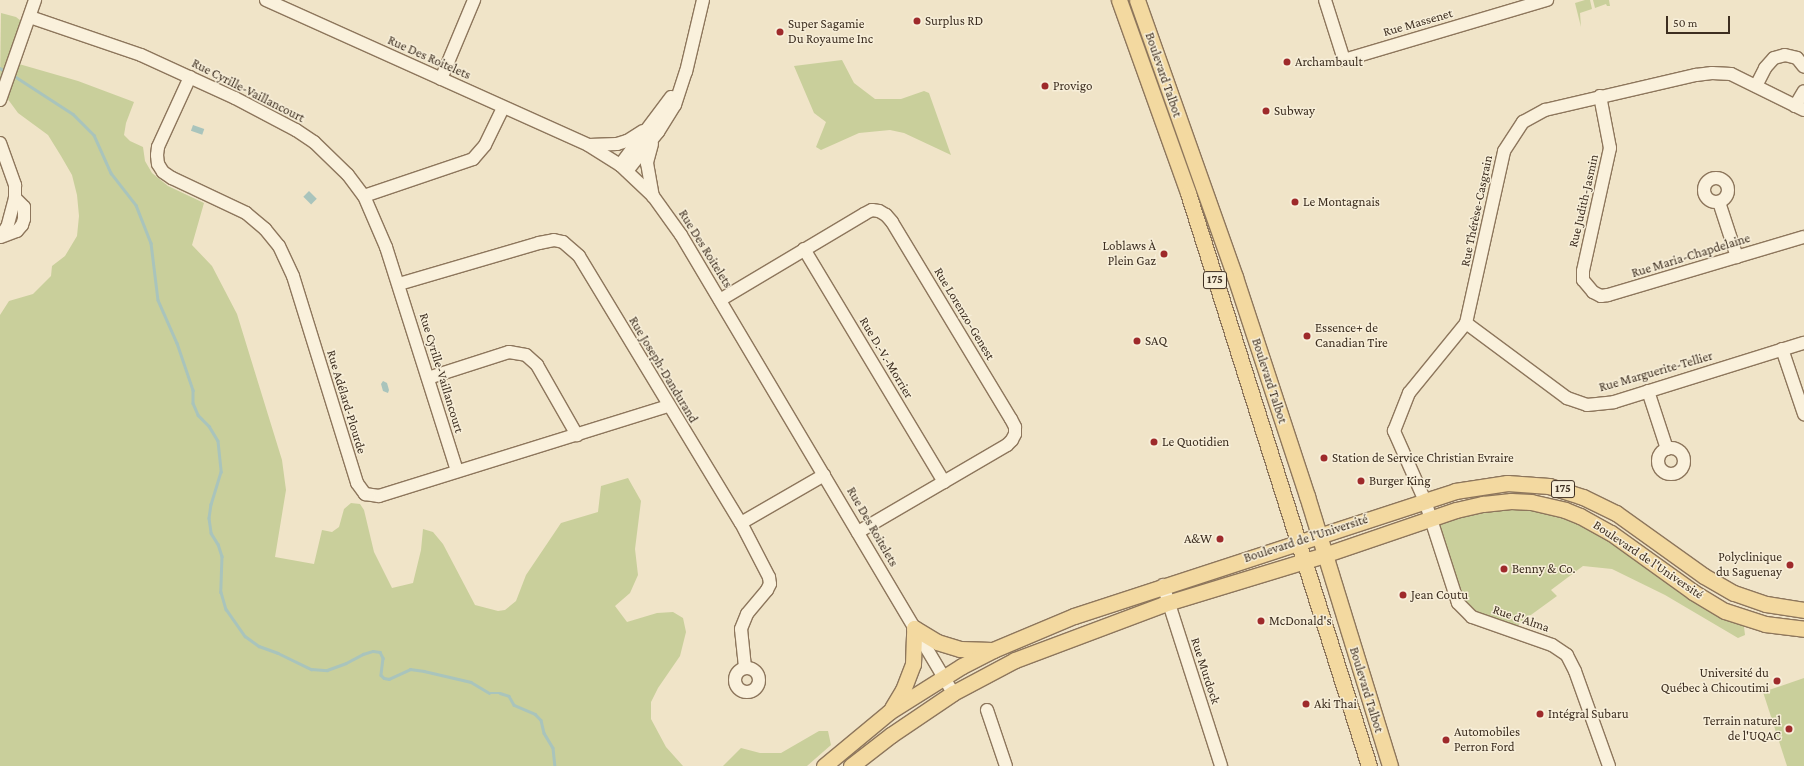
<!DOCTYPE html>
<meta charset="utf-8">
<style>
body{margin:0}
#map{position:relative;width:1804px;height:766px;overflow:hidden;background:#f0e4c8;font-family:"Crimson Pro",serif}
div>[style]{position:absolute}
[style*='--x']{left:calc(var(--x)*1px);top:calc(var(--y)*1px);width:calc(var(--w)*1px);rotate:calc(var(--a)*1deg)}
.green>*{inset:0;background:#c9cf9b}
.water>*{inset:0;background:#a9c4bc;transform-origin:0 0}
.stream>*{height:2.5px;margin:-1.25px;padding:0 1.25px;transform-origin:1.25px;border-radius:1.25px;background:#a9c4bc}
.roads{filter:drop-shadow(1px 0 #8d765c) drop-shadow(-1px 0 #8d765c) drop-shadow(0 1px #8d765c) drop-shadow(0 -1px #8d765c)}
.minor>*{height:12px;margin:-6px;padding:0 6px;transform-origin:6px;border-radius:6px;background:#faf1dc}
.minor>.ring{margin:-6px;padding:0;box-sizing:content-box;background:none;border:12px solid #faf1dc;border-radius:50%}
.major>*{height:15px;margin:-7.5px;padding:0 7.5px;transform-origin:7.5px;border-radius:7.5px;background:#f3d9a0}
.dots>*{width:11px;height:11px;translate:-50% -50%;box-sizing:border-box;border:2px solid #f7eed8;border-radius:50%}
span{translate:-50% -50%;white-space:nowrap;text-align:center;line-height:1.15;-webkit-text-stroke:3px #f7eed8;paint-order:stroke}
.shield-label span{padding:1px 3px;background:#f7eed8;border:1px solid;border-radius:3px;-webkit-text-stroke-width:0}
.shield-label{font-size:12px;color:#3d2e20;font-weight:700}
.poi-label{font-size:13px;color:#3d2e20}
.left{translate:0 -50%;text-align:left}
.right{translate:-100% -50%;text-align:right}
.street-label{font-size:13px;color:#3d2e20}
.scale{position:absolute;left:1666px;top:16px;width:64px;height:18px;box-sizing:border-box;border:2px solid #3d2e20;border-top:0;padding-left:5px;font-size:12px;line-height:14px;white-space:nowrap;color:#3d2e20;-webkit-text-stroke:3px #f7eed8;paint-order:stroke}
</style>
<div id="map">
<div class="green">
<div style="clip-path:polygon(1585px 0,1590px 0,1592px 9px,1580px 13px,1581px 27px,1575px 3px)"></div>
<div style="clip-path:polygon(1593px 0,1609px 0,1610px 6px,1607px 6px,1606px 4px,1595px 8px)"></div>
<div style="clip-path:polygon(1px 13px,16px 17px,21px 21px,0 83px)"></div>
<div style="clip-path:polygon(842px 60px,854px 83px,875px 99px,901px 99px,924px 91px,929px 93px,951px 155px,904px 133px,890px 130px,859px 133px,821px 150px,816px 147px,826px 122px,814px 113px,794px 66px)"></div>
<div style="clip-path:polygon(19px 64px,78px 81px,134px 102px,126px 123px,124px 135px,130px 141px,143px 147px,145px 161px,152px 173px,168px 186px,204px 203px,192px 245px,212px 266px,237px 314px,282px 460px,286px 490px,275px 557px,314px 564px,322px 530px,332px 532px,339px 527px,344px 509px,351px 503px,360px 504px,364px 510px,374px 552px,392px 588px,413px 583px,421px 550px,423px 529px,433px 532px,443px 544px,475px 605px,498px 611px,505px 610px,516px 601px,526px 575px,561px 523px,598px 512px,601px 486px,628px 478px,641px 501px,635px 549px,638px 575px,630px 593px,615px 606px,627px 622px,657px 613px,673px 612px,683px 618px,686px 632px,680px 656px,658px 688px,651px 702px,651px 719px,666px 747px,683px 766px,0 766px,0 315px,9px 301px,33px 294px,51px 276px,52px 266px,65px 256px,77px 236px,79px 216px,77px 195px,72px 175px,61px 156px,48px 135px,18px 113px,7px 98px)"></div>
<div style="clip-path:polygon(1548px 505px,1743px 618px,1745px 635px,1738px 638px,1665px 595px,1612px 569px,1583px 566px,1551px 590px,1557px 596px,1520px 623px,1514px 631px,1472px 617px,1458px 603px,1430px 518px,1456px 510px)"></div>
<div style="clip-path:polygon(1804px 678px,1804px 766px,1787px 766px,1763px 692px)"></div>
<div style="clip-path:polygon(819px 731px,828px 731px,831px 745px,807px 766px,723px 766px,741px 748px,760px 753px,781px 753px)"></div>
</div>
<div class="water">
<div style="left:193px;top:125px;width:12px;height:6px;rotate:20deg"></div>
<div style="left:309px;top:191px;width:11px;height:8px;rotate:45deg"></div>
<div style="clip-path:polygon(383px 381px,387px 383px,389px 390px,388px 393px,383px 391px,381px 384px)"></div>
</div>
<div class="stream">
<div style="--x:0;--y:68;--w:4;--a:34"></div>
<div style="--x:16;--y:77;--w:68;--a:33"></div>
<div style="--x:73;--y:114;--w:30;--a:45"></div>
<div style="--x:94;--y:135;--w:42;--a:65.9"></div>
<div style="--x:111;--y:173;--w:41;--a:52"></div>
<div style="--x:136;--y:205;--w:41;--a:68.5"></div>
<div style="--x:151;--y:243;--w:57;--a:83"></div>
<div style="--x:158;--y:300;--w:47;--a:66.2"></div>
<div style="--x:177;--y:343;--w:50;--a:71.2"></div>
<div style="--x:193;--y:390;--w:13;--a:90"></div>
<div style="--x:193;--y:403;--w:13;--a:67"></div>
<div style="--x:198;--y:415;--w:16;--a:45"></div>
<div style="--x:209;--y:426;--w:17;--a:59"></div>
<div style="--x:218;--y:441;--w:31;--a:84"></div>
<div style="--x:221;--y:472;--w:34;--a:107"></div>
<div style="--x:211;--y:504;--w:14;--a:98"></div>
<div style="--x:209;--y:518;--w:15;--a:82"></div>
<div style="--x:211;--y:533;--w:13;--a:58"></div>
<div style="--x:218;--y:544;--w:13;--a:72"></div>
<div style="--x:222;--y:556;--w:36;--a:92"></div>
<div style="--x:221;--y:592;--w:18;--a:74"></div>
<div style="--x:226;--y:609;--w:33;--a:55"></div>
<div style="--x:245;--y:636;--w:17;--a:36"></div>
<div style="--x:259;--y:646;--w:20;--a:20"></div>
<div style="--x:278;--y:653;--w:37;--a:26"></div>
<div style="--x:311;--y:669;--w:16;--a:4"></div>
<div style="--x:327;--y:670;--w:20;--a:-20"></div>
<div style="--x:346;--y:663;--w:19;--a:-28"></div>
<div style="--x:363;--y:654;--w:10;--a:-17"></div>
<div style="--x:373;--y:651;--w:7;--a:8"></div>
<div style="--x:380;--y:652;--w:7;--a:63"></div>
<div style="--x:383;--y:658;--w:17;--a:97"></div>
<div style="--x:381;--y:675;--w:4;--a:45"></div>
<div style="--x:384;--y:678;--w:5;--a:11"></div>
<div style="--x:389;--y:679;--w:23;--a:-25"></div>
<div style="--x:410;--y:669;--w:14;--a:8"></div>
<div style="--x:424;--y:671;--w:48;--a:13.2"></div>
<div style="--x:471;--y:682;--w:21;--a:31"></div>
<div style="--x:489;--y:693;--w:11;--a:0"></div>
<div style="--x:500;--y:693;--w:9;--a:18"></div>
<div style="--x:509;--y:696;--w:10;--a:61"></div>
<div style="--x:514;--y:705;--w:23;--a:23"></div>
<div style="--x:535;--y:714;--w:8;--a:45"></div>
<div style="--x:541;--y:720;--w:13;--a:77"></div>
<div style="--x:544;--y:733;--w:17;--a:59"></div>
<div style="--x:553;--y:748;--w:18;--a:84"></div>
</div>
<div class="roads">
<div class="minor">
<div style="--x:266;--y:0;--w:353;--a:24.2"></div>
<div style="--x:588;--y:145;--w:38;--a:32"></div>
<div style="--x:620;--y:165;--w:45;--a:43.2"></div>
<div style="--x:653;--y:196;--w:48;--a:54.3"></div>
<div style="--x:681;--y:235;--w:533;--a:59.29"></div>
<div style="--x:1325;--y:0;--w:63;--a:72.4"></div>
<div style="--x:1344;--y:60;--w:212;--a:-16.5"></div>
<div style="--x:30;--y:17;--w:117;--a:18.9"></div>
<div style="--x:141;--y:55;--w:103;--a:24.6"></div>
<div style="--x:235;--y:98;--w:69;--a:27.7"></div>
<div style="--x:296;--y:130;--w:22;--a:34"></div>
<div style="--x:314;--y:142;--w:47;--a:44.1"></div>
<div style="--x:348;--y:175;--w:26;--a:53"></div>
<div style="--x:364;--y:196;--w:56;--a:66.7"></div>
<div style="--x:386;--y:247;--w:235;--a:72.4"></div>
<div style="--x:190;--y:77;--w:77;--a:114.6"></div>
<div style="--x:158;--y:147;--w:8;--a:97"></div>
<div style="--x:157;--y:155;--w:9;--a:84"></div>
<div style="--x:158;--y:164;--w:9;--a:58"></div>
<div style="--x:163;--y:172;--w:11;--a:34"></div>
<div style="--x:172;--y:178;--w:82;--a:25.3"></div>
<div style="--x:246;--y:213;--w:25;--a:40"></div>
<div style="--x:265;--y:229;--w:22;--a:51"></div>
<div style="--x:279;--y:246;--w:33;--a:65"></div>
<div style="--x:293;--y:276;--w:217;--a:72.8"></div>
<div style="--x:357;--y:483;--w:14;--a:54"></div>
<div style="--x:365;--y:494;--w:14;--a:8"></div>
<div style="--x:379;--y:496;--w:303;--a:-17.3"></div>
<div style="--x:441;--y:79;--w:86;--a:-67.3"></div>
<div style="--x:1756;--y:86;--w:20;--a:-63"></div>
<div style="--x:1765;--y:68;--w:13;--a:-48"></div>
<div style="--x:1774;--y:58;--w:11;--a:-15"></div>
<div style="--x:1785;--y:55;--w:12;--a:14"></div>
<div style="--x:1797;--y:58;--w:11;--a:52"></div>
<div style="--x:1600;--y:96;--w:53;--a:79.1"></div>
<div style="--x:1610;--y:148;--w:126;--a:102.4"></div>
<div style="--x:1583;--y:271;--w:9;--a:90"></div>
<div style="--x:1583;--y:280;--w:16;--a:50"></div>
<div style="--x:1593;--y:292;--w:9;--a:27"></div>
<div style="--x:1601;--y:296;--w:7;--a:-8"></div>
<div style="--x:1608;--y:295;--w:204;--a:-16.5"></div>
<div style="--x:0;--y:100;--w:106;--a:-70.7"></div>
<div style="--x:1795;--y:106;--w:17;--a:-59"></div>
<div style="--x:0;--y:143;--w:45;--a:70.3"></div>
<div style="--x:15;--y:185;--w:13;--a:90"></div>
<div style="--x:15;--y:198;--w:30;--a:105"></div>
<div style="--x:7;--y:227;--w:12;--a:125"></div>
<div style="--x:652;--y:144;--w:20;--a:105"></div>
<div style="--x:647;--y:163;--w:34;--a:80"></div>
<div style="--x:589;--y:145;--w:28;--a:-2"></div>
<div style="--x:617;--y:144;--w:10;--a:-17"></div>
<div style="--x:627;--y:141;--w:19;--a:-32"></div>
<div style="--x:620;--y:165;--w:85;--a:-53.1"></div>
<div style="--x:627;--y:171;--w:50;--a:-51.5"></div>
<div style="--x:658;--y:132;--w:32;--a:-58"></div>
<div style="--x:675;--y:105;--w:35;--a:-72"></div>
<div style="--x:686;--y:72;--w:74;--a:-76.7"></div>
<div class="ring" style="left:1704px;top:178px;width:12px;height:12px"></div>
<div style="--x:364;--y:196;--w:115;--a:-18.7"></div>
<div style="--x:473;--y:159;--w:18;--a:-49"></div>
<div style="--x:485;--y:145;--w:41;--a:-64.1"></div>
<div style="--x:1719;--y:202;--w:58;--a:71.9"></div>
<div style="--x:1;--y:237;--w:17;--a:-21"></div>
<div style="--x:17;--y:231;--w:8;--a:-50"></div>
<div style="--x:22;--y:225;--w:6;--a:-72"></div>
<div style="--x:24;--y:219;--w:12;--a:-90"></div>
<div style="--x:24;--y:207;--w:13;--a:-135"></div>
<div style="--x:804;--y:249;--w:272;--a:59"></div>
<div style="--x:399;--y:284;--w:146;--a:-16.3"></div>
<div style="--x:539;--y:243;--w:15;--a:-11"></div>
<div style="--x:554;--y:240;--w:9;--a:13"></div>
<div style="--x:563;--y:242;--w:21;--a:41"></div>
<div style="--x:579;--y:256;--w:312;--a:58.8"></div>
<div style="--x:741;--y:523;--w:61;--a:62.6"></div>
<div style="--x:769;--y:577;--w:7;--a:82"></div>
<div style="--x:770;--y:584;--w:7;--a:117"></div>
<div style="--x:767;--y:590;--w:31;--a:130"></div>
<div style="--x:747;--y:614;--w:16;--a:112"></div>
<div style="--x:741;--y:629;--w:39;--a:84"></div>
<div style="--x:720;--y:300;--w:168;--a:-30.8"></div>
<div style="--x:864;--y:214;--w:9;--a:-27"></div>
<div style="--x:872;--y:210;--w:7;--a:8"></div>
<div style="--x:879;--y:211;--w:8;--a:30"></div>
<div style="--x:886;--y:215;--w:9;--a:49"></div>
<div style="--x:892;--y:222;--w:230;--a:58.9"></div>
<div style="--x:1011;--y:419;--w:9;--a:63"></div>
<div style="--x:1015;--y:427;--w:7;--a:90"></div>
<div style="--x:1015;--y:434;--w:7;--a:117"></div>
<div style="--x:1012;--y:440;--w:7;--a:135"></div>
<div style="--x:1007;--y:445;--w:173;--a:149.7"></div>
<div style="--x:1466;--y:323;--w:126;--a:36.6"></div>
<div style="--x:1567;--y:398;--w:21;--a:19"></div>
<div style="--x:1587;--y:405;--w:27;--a:-6"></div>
<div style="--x:1614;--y:402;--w:199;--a:-17.3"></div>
<div style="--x:1782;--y:349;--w:69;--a:71.3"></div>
<div style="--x:428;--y:378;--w:85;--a:-17.8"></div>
<div style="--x:509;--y:352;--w:17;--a:10"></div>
<div style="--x:526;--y:355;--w:15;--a:42"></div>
<div style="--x:537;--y:365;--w:81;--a:60.3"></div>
<div style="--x:1648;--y:391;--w:61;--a:71.9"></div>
<div class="ring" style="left:1658px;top:448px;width:14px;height:14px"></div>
<div style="--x:741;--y:523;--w:96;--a:-30"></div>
<div style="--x:1163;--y:585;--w:190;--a:72.2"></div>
<div class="ring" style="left:735px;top:668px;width:12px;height:12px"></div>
<div style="--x:987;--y:710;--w:59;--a:71.3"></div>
<div style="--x:1609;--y:766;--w:101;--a:-109.7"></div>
<div style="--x:1575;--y:671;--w:18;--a:-117"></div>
<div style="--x:1567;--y:655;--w:18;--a:-146"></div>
<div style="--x:1552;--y:645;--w:85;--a:-160.7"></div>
<div style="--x:1472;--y:617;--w:20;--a:-135"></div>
<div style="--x:1458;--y:603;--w:107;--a:-107.9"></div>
<div style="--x:1425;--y:501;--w:77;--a:-113.9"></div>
<div style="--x:1394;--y:431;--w:41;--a:-68.5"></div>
<div style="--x:1409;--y:393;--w:90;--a:-50.8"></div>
<div style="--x:1466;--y:323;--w:176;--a:-77.5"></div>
<div style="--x:1504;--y:151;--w:35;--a:-57"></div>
<div style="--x:1523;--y:122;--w:25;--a:-29"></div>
<div style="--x:1545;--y:110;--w:155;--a:-13.1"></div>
<div style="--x:1696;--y:75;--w:16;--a:-7"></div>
<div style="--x:1712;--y:73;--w:19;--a:3"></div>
<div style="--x:1731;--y:74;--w:81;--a:26.3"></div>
</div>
<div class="major">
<div style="--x:1119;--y:0;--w:205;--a:70.3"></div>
<div style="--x:1188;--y:193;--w:601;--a:72.47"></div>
<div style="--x:1137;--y:0;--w:294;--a:70.5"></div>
<div style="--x:1235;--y:277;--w:231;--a:71.8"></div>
<div style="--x:1307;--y:496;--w:282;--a:72.9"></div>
<div style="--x:892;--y:708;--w:21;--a:-59"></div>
<div style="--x:903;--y:690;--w:28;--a:-69"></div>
<div style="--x:913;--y:664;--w:36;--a:-88"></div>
<div style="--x:914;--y:628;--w:27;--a:31"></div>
<div style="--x:937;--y:642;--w:24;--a:17"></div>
<div style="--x:960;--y:649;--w:32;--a:2"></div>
<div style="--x:824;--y:766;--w:85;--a:-39.7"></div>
<div style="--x:889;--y:712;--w:86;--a:-32.2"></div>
<div style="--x:962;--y:666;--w:35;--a:-27"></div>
<div style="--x:993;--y:650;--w:88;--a:-22.8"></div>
<div style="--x:1074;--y:616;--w:369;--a:-18.1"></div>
<div style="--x:1425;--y:501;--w:32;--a:-18"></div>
<div style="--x:1455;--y:491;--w:53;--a:-8.7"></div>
<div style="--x:1507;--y:483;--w:42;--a:4.1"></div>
<div style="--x:1549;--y:486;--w:36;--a:18"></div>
<div style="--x:1583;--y:497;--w:37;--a:26"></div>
<div style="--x:1616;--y:513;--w:108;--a:35.6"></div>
<div style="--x:1704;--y:576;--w:34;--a:30"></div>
<div style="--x:1734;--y:593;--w:34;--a:19"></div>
<div style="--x:1766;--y:604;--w:38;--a:9"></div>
<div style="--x:851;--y:766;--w:51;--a:-37.8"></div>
<div style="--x:891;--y:735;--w:75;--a:-34.1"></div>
<div style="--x:953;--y:693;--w:70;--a:-28"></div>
<div style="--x:1015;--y:660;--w:159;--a:-20.6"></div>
<div style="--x:1164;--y:604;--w:167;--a:-17"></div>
<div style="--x:1324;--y:555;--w:139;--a:-18.8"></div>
<div style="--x:1456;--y:510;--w:28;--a:-13"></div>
<div style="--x:1483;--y:504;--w:28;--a:-6"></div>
<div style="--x:1511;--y:501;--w:20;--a:3"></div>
<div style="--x:1531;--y:502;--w:35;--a:13"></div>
<div style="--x:1565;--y:510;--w:16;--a:22"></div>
<div style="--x:1580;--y:516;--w:35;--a:29"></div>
<div style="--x:1611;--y:533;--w:101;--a:35.7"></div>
<div style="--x:1693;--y:592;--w:37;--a:31"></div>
<div style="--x:1725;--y:611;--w:42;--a:18"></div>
<div style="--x:1765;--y:624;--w:39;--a:7"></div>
</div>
</div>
<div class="dots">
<div style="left:917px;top:21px;background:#9e2a2b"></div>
<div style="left:780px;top:32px;background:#9e2a2b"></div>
<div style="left:1287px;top:62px;background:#9e2a2b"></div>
<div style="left:1045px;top:86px;background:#9e2a2b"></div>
<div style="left:1266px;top:111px;background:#9e2a2b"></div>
<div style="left:1295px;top:202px;background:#9e2a2b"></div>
<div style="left:1164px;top:254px;background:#9e2a2b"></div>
<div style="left:1307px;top:336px;background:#9e2a2b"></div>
<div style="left:1137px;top:341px;background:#9e2a2b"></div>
<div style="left:1154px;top:442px;background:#9e2a2b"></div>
<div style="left:1324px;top:458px;background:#9e2a2b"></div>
<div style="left:1361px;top:481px;background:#9e2a2b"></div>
<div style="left:1220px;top:539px;background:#9e2a2b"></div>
<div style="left:1790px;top:565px;background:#9e2a2b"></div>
<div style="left:1504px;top:569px;background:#9e2a2b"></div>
<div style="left:1403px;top:595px;background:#9e2a2b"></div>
<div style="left:1261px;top:621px;background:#9e2a2b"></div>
<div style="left:1777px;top:681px;background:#9e2a2b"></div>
<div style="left:1306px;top:704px;background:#9e2a2b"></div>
<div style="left:1540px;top:714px;background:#9e2a2b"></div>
<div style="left:1789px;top:729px;background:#9e2a2b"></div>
<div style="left:1446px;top:740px;background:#9e2a2b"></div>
</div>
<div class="shield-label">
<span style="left:1215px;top:280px">175</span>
<span style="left:1563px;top:489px">175</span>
</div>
<div class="poi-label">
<span class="left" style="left:925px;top:21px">Surplus RD</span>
<span class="left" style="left:788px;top:32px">Super Sagamie<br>Du Royaume Inc</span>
<span class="left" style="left:1295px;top:62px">Archambault</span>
<span class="left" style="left:1053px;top:86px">Provigo</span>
<span class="left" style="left:1274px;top:111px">Subway</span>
<span class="left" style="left:1303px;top:202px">Le Montagnais</span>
<span class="right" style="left:1156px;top:254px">Loblaws À<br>Plein Gaz</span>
<span class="left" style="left:1315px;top:336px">Essence+ de<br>Canadian Tire</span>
<span class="left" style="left:1145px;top:341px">SAQ</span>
<span class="left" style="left:1162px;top:442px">Le Quotidien</span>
<span class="left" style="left:1332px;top:458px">Station de Service Christian Evraire</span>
<span class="left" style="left:1369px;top:481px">Burger King</span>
<span class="right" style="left:1212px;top:539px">A&amp;W</span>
<span class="right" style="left:1782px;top:565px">Polyclinique<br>du Saguenay</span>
<span class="left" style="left:1512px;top:569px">Benny &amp; Co.</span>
<span class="left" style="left:1411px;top:595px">Jean Coutu</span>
<span class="left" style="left:1269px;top:621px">McDonald's</span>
<span class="right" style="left:1769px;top:681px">Université du<br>Québec à Chicoutimi</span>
<span class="left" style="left:1314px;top:704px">Aki Thai</span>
<span class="left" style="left:1548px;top:714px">Intégral Subaru</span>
<span class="right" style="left:1781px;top:729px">Terrain naturel<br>de l'UQAC</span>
<span class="left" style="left:1454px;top:740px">Automobiles<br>Perron Ford</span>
</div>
<div class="street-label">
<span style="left:1418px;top:23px;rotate:-16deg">Rue Massenet</span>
<span style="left:429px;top:58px;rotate:24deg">Rue Des Roitelets</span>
<span style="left:1163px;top:75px;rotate:71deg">Boulevard Talbot</span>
<span style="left:248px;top:91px;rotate:27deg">Rue Cyrille-Vaillancourt</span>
<span style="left:1584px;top:201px;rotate:-77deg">Rue Judith-Jasmin</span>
<span style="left:1477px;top:211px;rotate:-78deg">Rue Thérèse-Casgrain</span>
<span style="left:705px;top:249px;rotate:58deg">Rue Des Roitelets</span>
<span style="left:1691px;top:256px;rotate:-17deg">Rue Maria-Chapdelaine</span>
<span style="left:964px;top:314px;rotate:59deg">Rue Lorenzo-Genest</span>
<span style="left:886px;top:358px;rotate:59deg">Rue D.-V.-Morrier</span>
<span style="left:663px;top:370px;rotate:59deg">Rue Joseph-Dandurand</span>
<span style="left:1656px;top:372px;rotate:-16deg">Rue Marguerite-Tellier</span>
<span style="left:441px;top:373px;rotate:73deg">Rue Cyrille-Vaillancourt</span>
<span style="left:1269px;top:381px;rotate:72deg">Boulevard Talbot</span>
<span style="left:346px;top:402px;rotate:73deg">Rue Adélard-Plourde</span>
<span style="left:872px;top:527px;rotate:60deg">Rue Des Roitelets</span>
<span style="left:1306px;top:539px;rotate:-18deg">Boulevard de l'Université</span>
<span style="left:1648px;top:560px;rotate:34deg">Boulevard de l'Université</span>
<span style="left:1521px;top:619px;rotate:19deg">Rue d'Alma</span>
<span style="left:1205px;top:671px;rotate:72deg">Rue Murdock</span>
<span style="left:1366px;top:690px;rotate:73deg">Boulevard Talbot</span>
</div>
<div class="scale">50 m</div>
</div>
